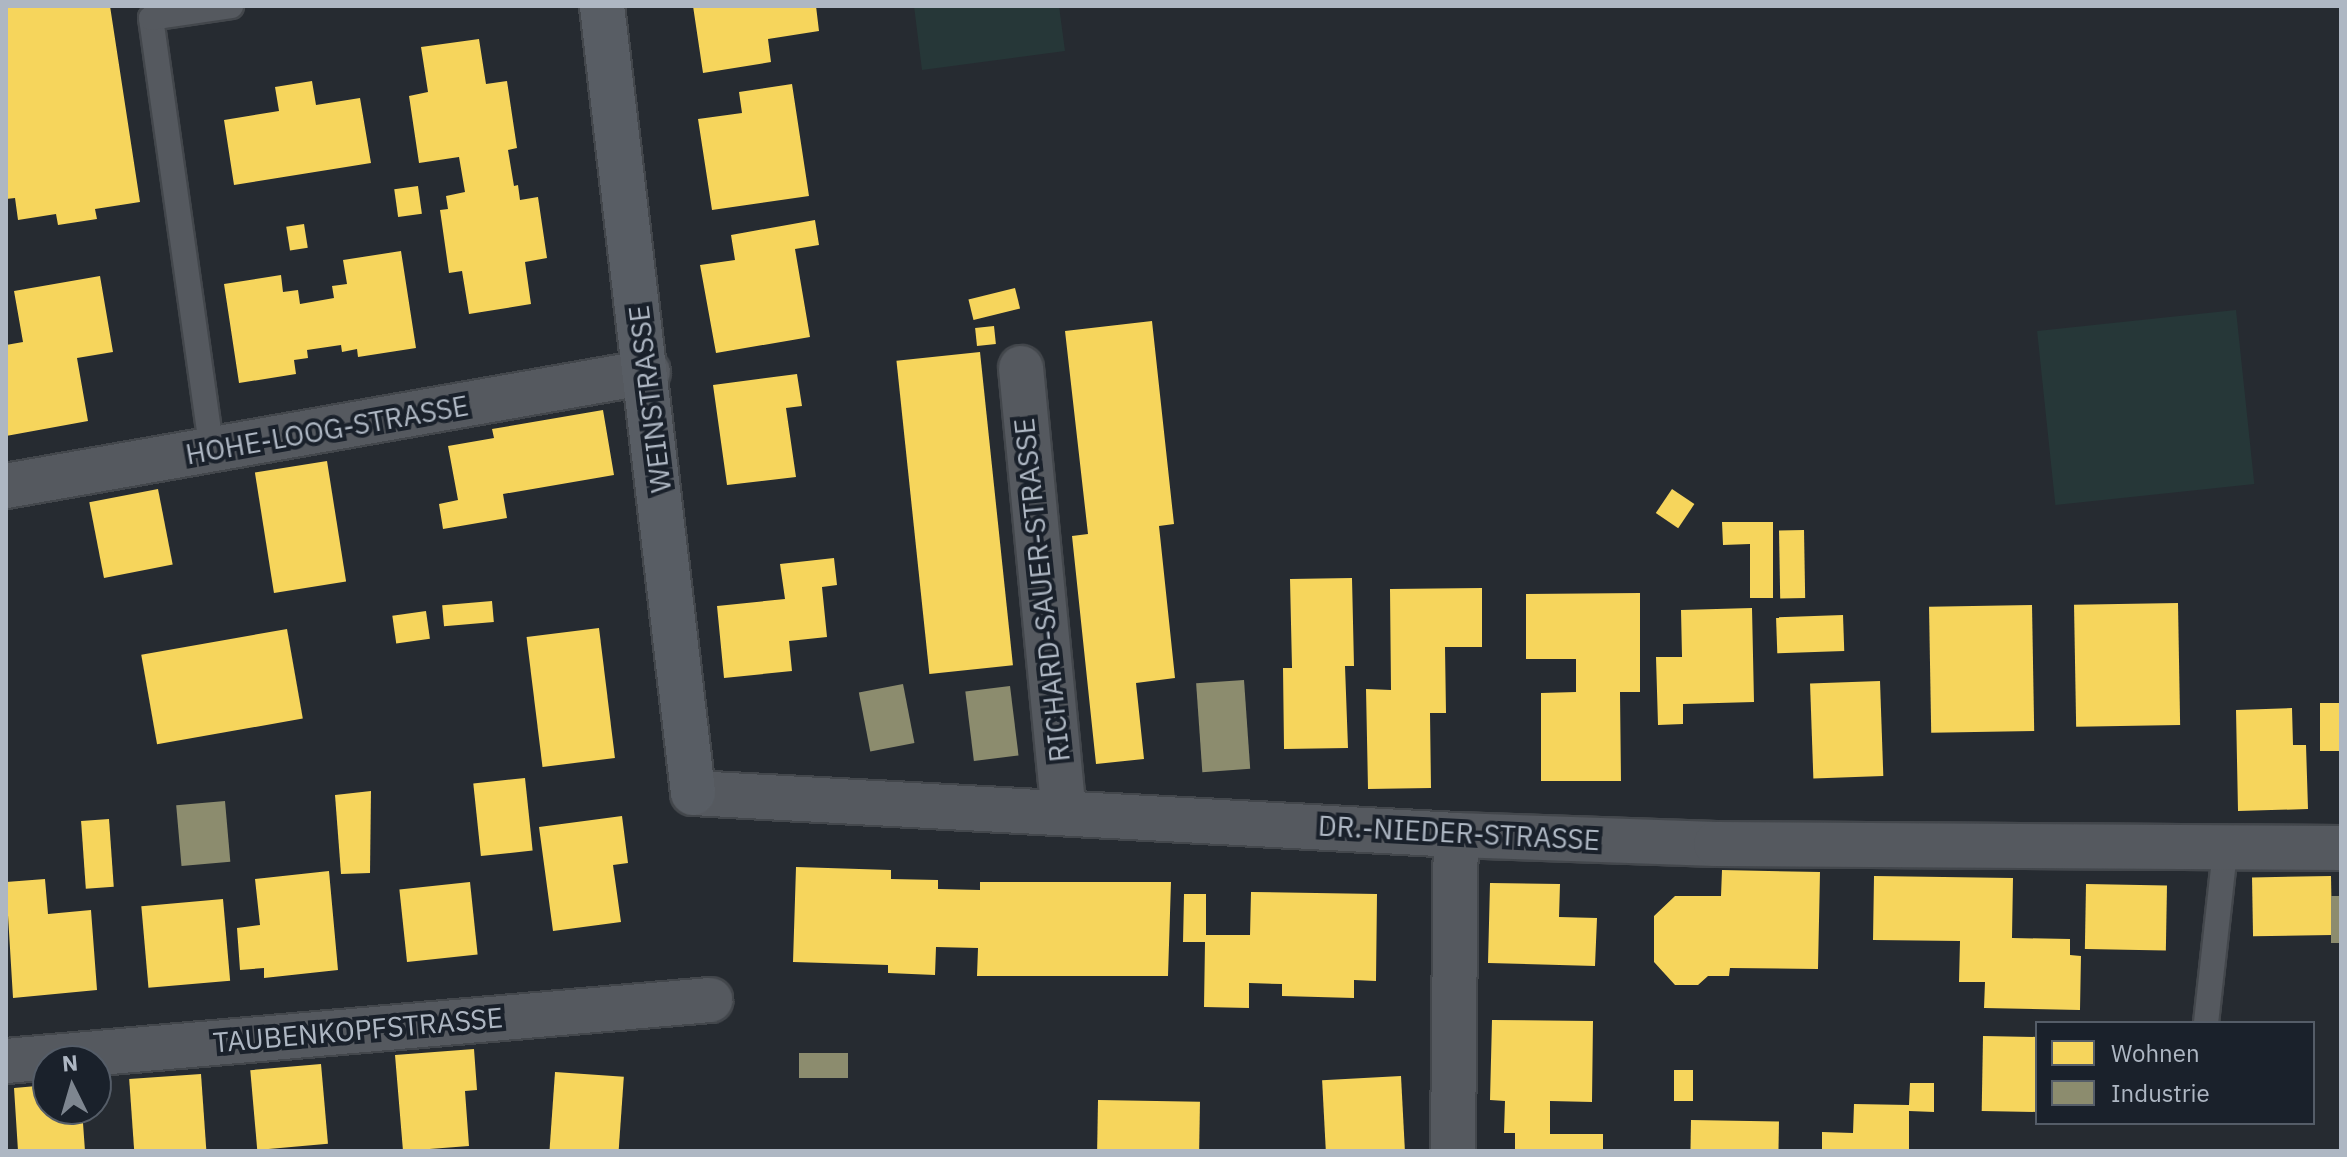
<!DOCTYPE html>
<style>
body{margin:0}
#map{position:relative;width:2347px;height:1157px;overflow:hidden;background:#262b31;font-family:"IBM Plex Sans",sans-serif}
div>[style]{position:absolute}
[style*='--x']{left:calc(var(--x)*1px);top:calc(var(--y)*1px);width:calc(var(--w)*1px);rotate:calc(var(--a)*1deg)}
.green>*{inset:0;background:#263738;transform-origin:0 0}
.homes>*{inset:0;background:#f6d55c;transform-origin:0 0}
.industry>*{inset:0;background:#8c8c6e;transform-origin:0 0}
.roads{filter:drop-shadow(2px 0 #43474c) drop-shadow(-2px 0 #43474c) drop-shadow(0 2px #43474c) drop-shadow(0 -2px #43474c)}
.lane>*{height:24px;margin:-12px;padding:0 12px;transform-origin:12px;border-radius:12px;background:#55595f}
.street>*{height:44px;margin:-22px;padding:0 22px;transform-origin:22px;border-radius:22px;background:#55595f}
.secondary>*{height:44px;margin:-22px;padding:0 22px;transform-origin:22px;border-radius:22px;background:#585d64}
span{translate:-50% -50%;white-space:nowrap;text-align:center;line-height:1.15;-webkit-text-stroke:8px #1a212b;paint-order:stroke}
.street-label{font-size:28px;color:#aeb7c3}
.frame{position:absolute;inset:0;border:8px solid #aeb7c3;pointer-events:none}
.legend{position:absolute;left:2035px;top:1021px;width:280px;height:104px;box-sizing:border-box;background:#1a212b;border:2px solid #555d68;margin:0;padding:10px 14px;list-style:none;font-size:24px;color:#aeb7c3}
.legend li{display:flex;align-items:center;gap:16px;height:40px}
.legend b{width:40px;border:2px solid #555d68}
.north{position:absolute;left:32px;top:1045px;width:80px;height:80px;box-sizing:border-box;background:#1a212b;border:2px solid #555d68;border-radius:50%;rotate:355deg;font-size:22px;font-weight:700;line-height:32px;text-align:center;color:#aeb7c3}
.north::after{content:'';display:block;margin:auto;width:28px;height:36px;background:#7e8690;clip-path:polygon(50% 0,100% 100%,50% 72%,0 100%)}
</style>
<div id="map">
<div class="green">
<div style="clip-path:polygon(914px 6px,1059px 6px,1065px 51px,922px 70px)"></div>
<div style="left:2236px;top:310px;width:175px;height:200px;rotate:84deg"></div>
</div>
<div class="homes">
<div style="clip-path:polygon(6px 6px,110px 6px,140px 202px,95px 209px,97px 219px,58px 225px,56px 214px,18px 220px,15px 198px,6px 199px)"></div>
<div style="clip-path:polygon(693px 6px,816px 6px,819px 31px,768px 39px,771px 62px,703px 73px)"></div>
<div style="clip-path:polygon(479px 39px,486px 84px,507px 81px,517px 148px,508px 150px,514px 186px,518px 185px,520px 200px,538px 197px,547px 258px,525px 262px,531px 304px,469px 314px,462px 271px,449px 273px,440px 210px,448px 209px,446px 196px,465px 192px,459px 157px,419px 163px,409px 96px,428px 92px,421px 47px)"></div>
<div style="clip-path:polygon(312px 81px,316px 105px,360px 98px,371px 163px,234px 185px,224px 120px,279px 111px,275px 87px)"></div>
<div style="clip-path:polygon(792px 84px,809px 196px,712px 210px,698px 119px,742px 113px,739px 92px)"></div>
<div style="left:418px;top:186px;width:28px;height:24px;rotate:82deg"></div>
<div style="clip-path:polygon(815px 220px,819px 245px,795px 249px,810px 337px,716px 353px,700px 265px,735px 260px,731px 235px)"></div>
<div style="left:304px;top:224px;width:24px;height:18px;rotate:81deg"></div>
<div style="clip-path:polygon(401px 251px,416px 348px,358px 357px,357px 349px,342px 352px,341px 345px,307px 350px,308px 358px,294px 360px,296px 374px,239px 383px,224px 284px,281px 275px,283px 292px,298px 290px,300px 304px,334px 298px,332px 286px,347px 284px,343px 260px)"></div>
<div style="clip-path:polygon(100px 276px,113px 352px,77px 358px,88px 421px,6px 436px,6px 345px,23px 342px,14px 291px)"></div>
<div style="left:1015px;top:288px;width:21px;height:48px;rotate:76deg"></div>
<div style="clip-path:polygon(1152px 321px,1174px 524px,1159px 526px,1175px 678px,1136px 683px,1144px 759px,1096px 764px,1072px 536px,1088px 534px,1065px 331px)"></div>
<div style="left:994px;top:326px;width:18px;height:19px;rotate:84deg"></div>
<div style="left:980px;top:352px;width:315px;height:84px;rotate:84deg"></div>
<div style="clip-path:polygon(797px 374px,802px 406px,786px 408px,796px 477px,727px 485px,713px 385px)"></div>
<div style="clip-path:polygon(603px 410px,614px 475px,503px 494px,507px 518px,443px 529px,439px 504px,458px 500px,448px 446px,494px 438px,492px 429px)"></div>
<div style="left:327px;top:461px;width:122px;height:73px;rotate:81deg"></div>
<div style="left:158px;top:489px;width:77px;height:70px;rotate:79deg"></div>
<div style="left:1672px;top:489px;width:27px;height:29px;rotate:34deg"></div>
<div style="clip-path:polygon(1722px 522px,1773px 522px,1773px 598px,1750px 598px,1750px 544px,1723px 545px)"></div>
<div style="left:1804px;top:530px;width:68px;height:25px;rotate:89deg"></div>
<div style="clip-path:polygon(834px 558px,837px 585px,822px 587px,827px 637px,789px 641px,792px 671px,724px 678px,717px 606px,785px 599px,780px 564px)"></div>
<div style="clip-path:polygon(1352px 578px,1354px 666px,1345px 666px,1348px 748px,1284px 749px,1283px 668px,1292px 668px,1290px 579px)"></div>
<div style="clip-path:polygon(1482px 588px,1482px 647px,1445px 647px,1446px 713px,1430px 713px,1431px 788px,1368px 789px,1366px 689px,1391px 690px,1390px 589px)"></div>
<div style="clip-path:polygon(1640px 593px,1640px 692px,1620px 692px,1621px 781px,1541px 781px,1541px 693px,1576px 692px,1576px 659px,1526px 659px,1526px 594px)"></div>
<div style="left:492px;top:601px;width:21px;height:50px;rotate:85deg"></div>
<div style="left:2178px;top:603px;width:122px;height:104px;rotate:89deg"></div>
<div style="left:2032px;top:605px;width:126px;height:103px;rotate:89deg"></div>
<div style="clip-path:polygon(1752px 608px,1754px 702px,1683px 704px,1683px 724px,1658px 725px,1656px 657px,1682px 657px,1681px 610px)"></div>
<div style="left:426px;top:611px;width:28px;height:34px;rotate:82deg"></div>
<div style="left:1843px;top:615px;width:36px;height:67px;rotate:88deg"></div>
<div style="left:599px;top:628px;width:131px;height:73px;rotate:83deg"></div>
<div style="left:287px;top:629px;width:91px;height:148px;rotate:80deg"></div>
<div style="left:1880px;top:681px;width:95px;height:70px;rotate:88deg"></div>
<div style="left:2320px;top:703px;width:21px;height:48px"></div>
<div style="clip-path:polygon(2292px 708px,2293px 745px,2306px 745px,2308px 809px,2238px 811px,2236px 710px)"></div>
<div style="left:525px;top:778px;width:73px;height:52px;rotate:84deg"></div>
<div style="clip-path:polygon(371px 791px,370px 873px,341px 874px,335px 795px)"></div>
<div style="clip-path:polygon(622px 816px,628px 863px,613px 865px,621px 922px,553px 931px,539px 827px)"></div>
<div style="left:109px;top:819px;width:68px;height:28px;rotate:86deg"></div>
<div style="clip-path:polygon(796px 867px,891px 870px,891px 879px,938px 880px,938px 889px,980px 890px,980px 882px,1171px 882px,1168px 976px,977px 976px,978px 948px,936px 947px,935px 975px,888px 973px,888px 965px,793px 962px)"></div>
<div style="clip-path:polygon(1722px 870px,1820px 872px,1818px 969px,1730px 968px,1729px 976px,1708px 976px,1698px 985px,1675px 985px,1654px 962px,1654px 916px,1675px 896px,1721px 896px)"></div>
<div style="clip-path:polygon(329px 871px,338px 970px,264px 978px,264px 968px,240px 970px,237px 928px,260px 925px,255px 879px)"></div>
<div style="clip-path:polygon(1874px 876px,2013px 878px,2012px 938px,2070px 939px,2070px 955px,2081px 956px,2080px 1010px,1984px 1008px,1985px 982px,1959px 982px,1960px 941px,1873px 940px)"></div>
<div style="left:2331px;top:876px;width:59px;height:79px;rotate:89deg"></div>
<div style="clip-path:polygon(45px 879px,48px 914px,91px 910px,97px 990px,13px 998px,6px 882px)"></div>
<div style="left:470px;top:882px;width:73px;height:71px;rotate:84deg"></div>
<div style="clip-path:polygon(1490px 883px,1560px 884px,1559px 917px,1597px 918px,1595px 966px,1488px 963px)"></div>
<div style="left:2086px;top:884px;width:81px;height:65px;rotate:1deg"></div>
<div style="clip-path:polygon(1251px 892px,1377px 894px,1376px 981px,1354px 980px,1354px 998px,1282px 996px,1282px 984px,1249px 983px,1249px 1008px,1204px 1007px,1205px 942px,1183px 942px,1184px 894px,1206px 894px,1206px 935px,1250px 935px)"></div>
<div style="left:223px;top:899px;width:82px;height:82px;rotate:85deg"></div>
<div style="clip-path:polygon(1492px 1020px,1593px 1021px,1592px 1102px,1550px 1101px,1550px 1134px,1603px 1134px,1603px 1151px,1515px 1151px,1515px 1133px,1504px 1133px,1505px 1101px,1490px 1100px)"></div>
<div style="left:1983px;top:1036px;width:54px;height:75px;rotate:1deg"></div>
<div style="clip-path:polygon(474px 1049px,477px 1090px,465px 1091px,469px 1146px,403px 1151px,395px 1055px)"></div>
<div style="left:321px;top:1064px;width:80px;height:71px;rotate:85deg"></div>
<div style="left:1674px;top:1070px;width:19px;height:31px"></div>
<div style="left:555px;top:1072px;width:69px;height:79px;rotate:4deg"></div>
<div style="left:201px;top:1074px;width:77px;height:72px;rotate:86deg"></div>
<div style="left:1401px;top:1076px;width:75px;height:79px;rotate:87deg"></div>
<div style="clip-path:polygon(1910px 1083px,1934px 1083px,1934px 1112px,1909px 1111px,1909px 1151px,1822px 1151px,1822px 1132px,1853px 1133px,1854px 1104px,1909px 1105px)"></div>
<div style="clip-path:polygon(48px 1085px,48px 1109px,82px 1109px,85px 1151px,18px 1151px,14px 1088px)"></div>
<div style="left:1098px;top:1100px;width:102px;height:51px;rotate:1deg"></div>
<div style="left:1691px;top:1120px;width:88px;height:31px;rotate:1deg"></div>
</div>
<div class="industry">
<div style="left:1244px;top:680px;width:89px;height:48px;rotate:86deg"></div>
<div style="left:903px;top:684px;width:60px;height:45px;rotate:79deg"></div>
<div style="left:1010px;top:686px;width:70px;height:45px;rotate:83deg"></div>
<div style="left:225px;top:801px;width:61px;height:49px;rotate:85deg"></div>
<div style="left:2341px;top:896px;width:47px;height:10px;rotate:90deg"></div>
<div style="left:799px;top:1053px;width:49px;height:25px"></div>
</div>
<div class="roads">
<div class="lane">
<div style="--x:212;--y:452;--w:438;--a:-98"></div>
<div style="--x:151;--y:18;--w:81;--a:-8.5"></div>
<div style="--x:2206;--y:1023;--w:174;--a:-83.7"></div>
</div>
<div class="street">
<div style="--x:1021;--y:368;--w:445;--a:84.5"></div>
<div style="--x:6;--y:486;--w:652;--a:-10.07"></div>
<div style="--x:693;--y:793;--w:764;--a:3.15"></div>
<div style="--x:1456;--y:835;--w:260;--a:2"></div>
<div style="--x:1716;--y:844;--w:625;--a:0.37"></div>
<div style="--x:6;--y:1061;--w:707;--a:-4.95"></div>
<div style="--x:1453;--y:1151;--w:316;--a:-89.5"></div>
</div>
<div class="secondary">
<div style="--x:602;--y:6;--w:792;--a:83.4"></div>
</div>
</div>
<div class="street-label">
<span style="left:650px;top:399px;rotate:-97deg">WEINSTRASSE</span>
<span style="left:327px;top:430px;rotate:-10deg">HOHE-LOOG-STRASSE</span>
<span style="left:1042px;top:590px;rotate:-96deg">RICHARD-SAUER-STRASSE</span>
<span style="left:1459px;top:833px;rotate:3deg">DR.-NIEDER-STRASSE</span>
<span style="left:358px;top:1030px;rotate:-5deg">TAUBENKOPFSTRASSE</span>
</div>
<div class="frame"></div>
<ul class="legend">
<li><b style="height:22px;background:#f6d55c"></b>Wohnen</li>
<li><b style="height:22px;background:#8c8c6e"></b>Industrie</li>
</ul>
<div class="north">N</div>
</div>
